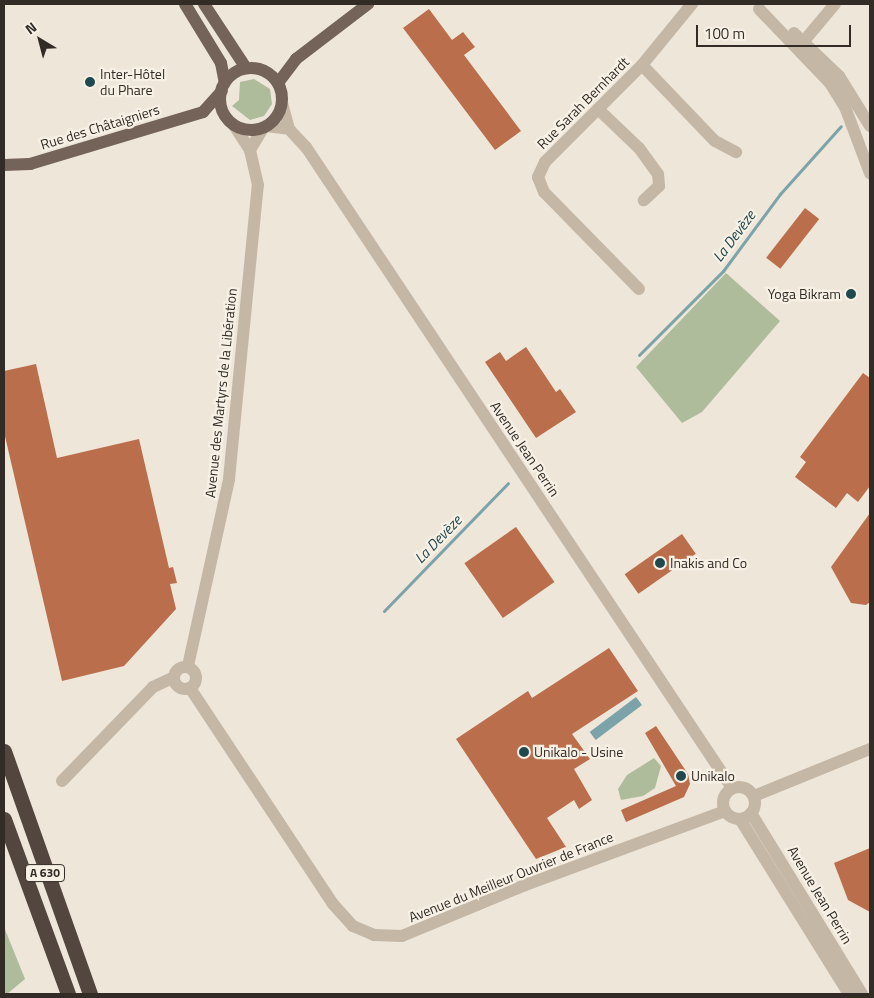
<!DOCTYPE html>
<meta charset="utf-8">
<style>
body{margin:0}
#map{position:relative;width:874px;height:998px;overflow:hidden;background:#eee6d9;font-family:"Titillium Web",sans-serif}
div>[style]{position:absolute}
[style*='--x']{left:calc(var(--x)*1px);top:calc(var(--y)*1px);width:calc(var(--w)*1px);rotate:calc(var(--a)*1deg)}
.green>*{inset:0;background:#aebc9b}
.water>*{inset:0;background:#7ba3a9;transform-origin:0 0}
.stream>*{height:3px;margin:-1.5px;padding:0 1.5px;transform-origin:1.5px;border-radius:1.5px;background:#7ba3a9}
.building>*{inset:0;background:#ba6e4b;transform-origin:0 0}
.minor>*{height:12px;margin:-6px;padding:0 6px;transform-origin:6px;border-radius:6px;background:#c5b7a6}
.minor>.ring{margin:-6px;padding:0;box-sizing:content-box;background:none;border:12px solid #c5b7a6;border-radius:50%}
.major>*{height:12px;margin:-6px;padding:0 6px;transform-origin:6px;border-radius:6px;background:#736359}
.major>.ring{margin:-6px;padding:0;box-sizing:content-box;background:none;border:12px solid #736359;border-radius:50%}
.highway>*{height:15px;margin:-7.5px;padding:0 7.5px;transform-origin:7.5px;border-radius:7.5px;background:#52463e}
.dots>*{width:14px;height:14px;translate:-50% -50%;box-sizing:border-box;border:2px solid #f7f0e5;border-radius:50%}
span{translate:-50% -50%;white-space:nowrap;text-align:center;line-height:1.15;-webkit-text-stroke:4.5px #f7f0e5;paint-order:stroke}
.shield-label span{padding:1px 4px;background:#f7f0e5;border:1px solid;border-radius:4px;-webkit-text-stroke-width:0}
.shield-label{font-size:12px;color:#322b26;font-weight:700}
.poi-label{font-size:14px;color:#322b26}
.left{translate:0 -50%;text-align:left}
.right{translate:-100% -50%;text-align:right}
.street-label{font-size:14px;color:#322b26}
.water-label{font-size:15px;color:#20494f;font-style:italic}
.frame{position:absolute;inset:0;border:5px solid #322b26;pointer-events:none}
.north{position:absolute;left:15px;top:15px;width:50px;height:50px;-webkit-text-stroke:4px #f7f0e5;paint-order:stroke;rotate:323deg;font-size:14px;font-weight:700;line-height:20px;text-align:center;color:#322b26}
.north::after{content:'';display:block;margin:auto;width:18px;height:22px;background:#322b26;clip-path:polygon(50% 0,100% 100%,50% 72%,0 100%)}
.scale{position:absolute;left:696px;top:25px;width:155px;height:22px;box-sizing:border-box;border:2px solid #322b26;border-top:0;padding-left:6px;font-size:15px;line-height:18px;white-space:nowrap;color:#322b26;-webkit-text-stroke:4px #f7f0e5;paint-order:stroke}
</style>
<div id="map">
<div class="green">
<div style="clip-path:polygon(254px 79px,270px 89px,272px 104px,264px 116px,250px 120px,232px 106px,239px 100px,240px 82px)"></div>
<div style="clip-path:polygon(726px 273px,780px 321px,702px 412px,682px 423px,636px 367px)"></div>
<div style="clip-path:polygon(654px 758px,661px 766px,655px 788px,643px 796px,621px 800px,618px 789px,627px 775px)"></div>
<div style="clip-path:polygon(4px 927px,25px 979px,7px 994px,4px 994px)"></div>
</div>
<div class="water">
<div style="left:636px;top:697px;width:10px;height:58px;rotate:53deg"></div>
</div>
<div class="stream">
<div style="--x:639;--y:355;--w:119;--a:-45"></div>
<div style="--x:723;--y:271;--w:96;--a:-53.5"></div>
<div style="--x:780;--y:194;--w:91;--a:-48.1"></div>
<div style="--x:384;--y:611;--w:178;--a:-45.9"></div>
</div>
<div class="building">
<div style="clip-path:polygon(429px 9px,452px 40px,463px 32px,475px 47px,464px 55px,521px 131px,495px 150px,403px 28px)"></div>
<div style="left:805px;top:208px;width:18px;height:63px;rotate:38deg"></div>
<div style="clip-path:polygon(526px 347px,556px 392px,560px 389px,576px 412px,536px 438px,485px 362px,500px 352px,506px 361px)"></div>
<div style="clip-path:polygon(36px 364px,57px 458px,139px 439px,169px 568px,173px 567px,177px 583px,170px 584px,176px 609px,124px 666px,62px 681px,4px 432px,4px 371px)"></div>
<div style="clip-path:polygon(863px 373px,870px 378px,870px 486px,858px 502px,847px 493px,836px 508px,795px 477px,806px 462px,800px 457px)"></div>
<div style="clip-path:polygon(870px 513px,870px 602px,866px 605px,851px 603px,831px 567px)"></div>
<div style="left:516px;top:527px;width:67px;height:63px;rotate:55deg"></div>
<div style="left:682px;top:534px;width:24px;height:70px;rotate:55deg"></div>
<div style="clip-path:polygon(609px 648px,638px 691px,572px 734px,590px 759px,574px 769px,592px 800px,579px 809px,574px 800px,547px 818px,566px 847px,536px 859px,456px 739px,528px 691px,532px 698px)"></div>
<div style="clip-path:polygon(656px 726px,688px 774px,690px 784px,684px 797px,626px 822px,621px 810px,676px 786px,645px 733px)"></div>
<div style="clip-path:polygon(870px 848px,870px 912px,848px 900px,834px 863px)"></div>
</div>
<div class="minor">
<div style="--x:759;--y:9;--w:103;--a:46.2"></div>
<div style="--x:830;--y:83;--w:28;--a:58"></div>
<div style="--x:845;--y:107;--w:71;--a:69.3"></div>
<div style="--x:794;--y:33;--w:62;--a:43.7"></div>
<div style="--x:839;--y:76;--w:59;--a:58.2"></div>
<div style="--x:804;--y:41;--w:48;--a:-50"></div>
<div style="--x:642;--y:65;--w:105;--a:46.2"></div>
<div style="--x:715;--y:141;--w:24;--a:28"></div>
<div style="--x:282;--y:103;--w:27;--a:75"></div>
<div style="--x:289;--y:129;--w:25;--a:47"></div>
<div style="--x:306;--y:147;--w:770;--a:56.39"></div>
<div style="--x:598;--y:109;--w:57;--a:43.6"></div>
<div style="--x:639;--y:148;--w:32;--a:54"></div>
<div style="--x:658;--y:174;--w:12;--a:85"></div>
<div style="--x:659;--y:186;--w:21;--a:137"></div>
<div style="--x:266;--y:126;--w:23;--a:7"></div>
<div style="--x:250;--y:150;--w:27;--a:-59"></div>
<div style="--x:639;--y:289;--w:136;--a:-134.4"></div>
<div style="--x:544;--y:192;--w:16;--a:-112"></div>
<div style="--x:538;--y:177;--w:17;--a:-65"></div>
<div style="--x:545;--y:162;--w:137;--a:-45"></div>
<div style="--x:642;--y:65;--w:79;--a:-50.7"></div>
<div style="--x:188;--y:666;--w:191;--a:-77.6"></div>
<div style="--x:229;--y:479;--w:295;--a:-84.4"></div>
<div style="--x:258;--y:185;--w:36;--a:-103"></div>
<div style="--x:250;--y:150;--w:31;--a:-123"></div>
<div class="ring" style="left:174px;top:667px;width:10px;height:10px"></div>
<div style="--x:190;--y:688;--w:259;--a:56.5"></div>
<div style="--x:333;--y:904;--w:30;--a:48"></div>
<div style="--x:353;--y:926;--w:23;--a:23"></div>
<div style="--x:374;--y:935;--w:28;--a:2"></div>
<div style="--x:402;--y:936;--w:133;--a:-22.5"></div>
<div style="--x:525;--y:885;--w:213;--a:-20.3"></div>
<div style="--x:62;--y:781;--w:131;--a:-45.9"></div>
<div style="--x:153;--y:687;--w:23;--a:-25"></div>
<div class="ring" style="left:723px;top:787px;width:20px;height:20px"></div>
<div style="--x:754;--y:796;--w:125;--a:-22.1"></div>
<div style="--x:751;--y:813;--w:212;--a:58.5"></div>
<div style="--x:740;--y:819;--w:206;--a:58.1"></div>
</div>
<div class="major">
<div style="--x:185;--y:4;--w:69;--a:58.6"></div>
<div style="--x:221;--y:63;--w:20;--a:79"></div>
<div style="--x:204;--y:4;--w:77;--a:56.7"></div>
<div class="ring" style="left:220px;top:68px;width:50px;height:50px"></div>
<div style="--x:278;--y:83;--w:30;--a:-53"></div>
<div style="--x:296;--y:59;--w:91;--a:-37.4"></div>
<div style="--x:4;--y:165;--w:26;--a:-2"></div>
<div style="--x:30;--y:164;--w:181;--a:-16.7"></div>
<div style="--x:203;--y:112;--w:28;--a:-48"></div>
</div>
<div class="highway">
<div style="--x:4;--y:751;--w:258;--a:70.5"></div>
<div style="--x:4;--y:819;--w:186;--a:69.9"></div>
</div>
<div class="dots">
<div style="left:90px;top:82px;background:#20494f"></div>
<div style="left:851px;top:294px;background:#20494f"></div>
<div style="left:660px;top:563px;background:#20494f"></div>
<div style="left:524px;top:752px;background:#20494f"></div>
<div style="left:681px;top:776px;background:#20494f"></div>
</div>
<div class="shield-label">
<span style="left:45px;top:873px">A 630</span>
</div>
<div class="poi-label">
<span class="left" style="left:100px;top:82px">Inter-Hôtel<br>du Phare</span>
<span class="right" style="left:841px;top:294px">Yoga Bikram</span>
<span class="left" style="left:670px;top:563px">Inakis and Co</span>
<span class="left" style="left:534px;top:752px">Unikalo - Usine</span>
<span class="left" style="left:691px;top:776px">Unikalo</span>
</div>
<div class="street-label">
<span style="left:583px;top:103px;rotate:-45deg">Rue Sarah Bernhardt</span>
<span style="left:100px;top:127px;rotate:-17deg">Rue des Châtaigniers</span>
<span style="left:221px;top:393px;rotate:-84deg">Avenue des Martyrs de la Libération</span>
<span style="left:525px;top:449px;rotate:56deg">Avenue Jean Perrin</span>
<span style="left:511px;top:877px;rotate:-22deg">Avenue du Meilleur Ouvrier de France</span>
<span style="left:820px;top:895px;rotate:59deg">Avenue Jean Perrin</span>
</div>
<div class="water-label">
<span style="left:734px;top:236px;rotate:-53deg">La Devèze</span>
<span style="left:438px;top:539px;rotate:-46deg">La Devèze</span>
</div>
<div class="frame"></div>
<div class="north">N</div>
<div class="scale">100 m</div>
</div>
